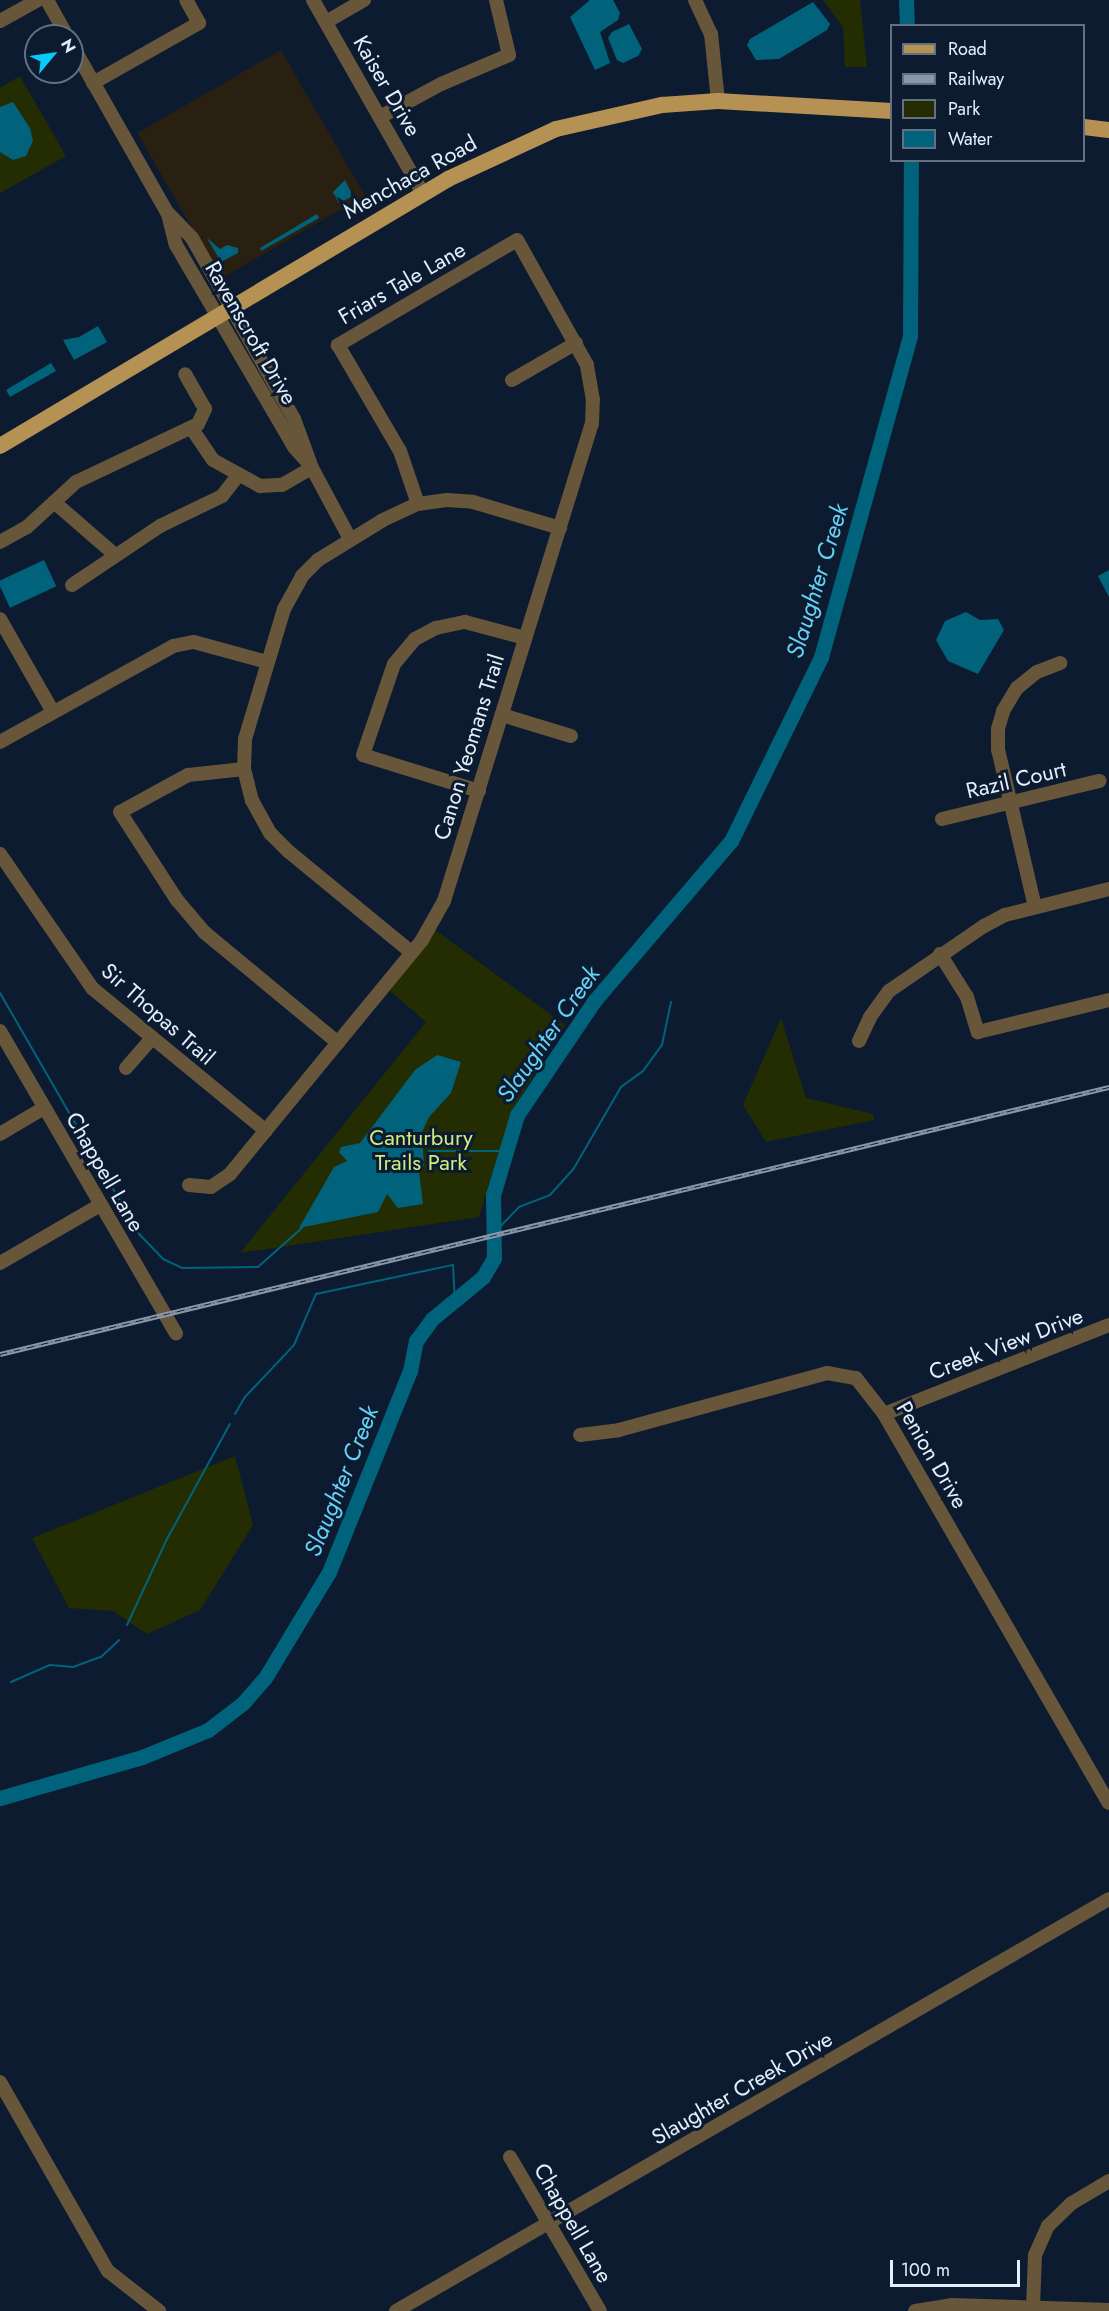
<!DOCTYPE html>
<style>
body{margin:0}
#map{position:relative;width:1109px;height:2311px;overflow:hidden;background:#0c1b30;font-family:Jost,sans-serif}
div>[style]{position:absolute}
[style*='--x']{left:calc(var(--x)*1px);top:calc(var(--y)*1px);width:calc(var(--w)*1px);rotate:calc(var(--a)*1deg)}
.commercial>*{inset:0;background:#2a2011;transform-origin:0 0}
.green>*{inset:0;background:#232d01}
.water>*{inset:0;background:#00637b;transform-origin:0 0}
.stream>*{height:2px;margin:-1px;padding:0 1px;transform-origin:1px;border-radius:1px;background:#00637b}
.river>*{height:15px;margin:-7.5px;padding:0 7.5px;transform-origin:7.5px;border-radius:7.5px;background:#00637b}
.minor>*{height:14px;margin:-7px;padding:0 7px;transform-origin:7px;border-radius:7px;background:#675639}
.major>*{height:16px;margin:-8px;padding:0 8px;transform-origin:8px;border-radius:8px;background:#b59253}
.rail>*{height:4.5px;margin-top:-2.25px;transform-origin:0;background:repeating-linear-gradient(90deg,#0c1b30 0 7px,#8a97a8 0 14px);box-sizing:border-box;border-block:2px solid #8a97a8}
span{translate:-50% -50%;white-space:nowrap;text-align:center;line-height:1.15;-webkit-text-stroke:6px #0c1b30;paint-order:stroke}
.street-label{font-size:22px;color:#e4effe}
.park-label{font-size:22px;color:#d1ed82}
.water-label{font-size:24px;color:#65d1f4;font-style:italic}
.legend{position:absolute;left:890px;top:24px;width:195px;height:138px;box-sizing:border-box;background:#0c1b30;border:2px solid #627082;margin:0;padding:8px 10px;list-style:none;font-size:18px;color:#e4effe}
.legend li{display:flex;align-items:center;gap:12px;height:30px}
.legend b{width:30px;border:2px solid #627082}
.north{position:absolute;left:24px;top:24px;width:60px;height:60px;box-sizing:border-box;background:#0c1b30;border:2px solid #627082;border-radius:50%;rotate:61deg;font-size:16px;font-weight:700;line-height:24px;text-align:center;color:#e4effe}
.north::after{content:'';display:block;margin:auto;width:21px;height:27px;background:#06cbf9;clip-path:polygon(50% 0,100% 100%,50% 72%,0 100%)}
.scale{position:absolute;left:890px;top:2260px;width:130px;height:27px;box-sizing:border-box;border:3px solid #e4effe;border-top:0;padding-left:8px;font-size:18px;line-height:21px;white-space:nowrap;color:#e4effe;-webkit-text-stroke:4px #0c1b30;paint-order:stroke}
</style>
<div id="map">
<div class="commercial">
<div style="left:281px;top:50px;width:168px;height:166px;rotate:60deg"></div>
</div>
<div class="green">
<div style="clip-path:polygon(823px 0,860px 0,867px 67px,845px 67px,843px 27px)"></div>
<div style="clip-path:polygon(20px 76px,66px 156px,0 193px,0 88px)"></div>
<div style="clip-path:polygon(434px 929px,565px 1025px,511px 1112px,479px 1217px,240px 1253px,426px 1022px,389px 990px)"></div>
<div style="clip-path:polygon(781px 1018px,806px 1098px,873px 1114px,874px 1120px,766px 1142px,743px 1105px)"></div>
<div style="clip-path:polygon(235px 1456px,253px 1525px,200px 1610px,147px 1634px,113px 1611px,69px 1608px,32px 1538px)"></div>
</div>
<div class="water">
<div style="clip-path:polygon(590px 0,613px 0,620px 13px,618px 20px,600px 32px,610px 63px,595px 70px,570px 17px)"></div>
<div style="clip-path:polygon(813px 2px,830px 24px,827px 30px,779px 59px,756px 60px,747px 45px,750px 39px)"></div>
<div style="clip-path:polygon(629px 24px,642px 49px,638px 56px,623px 63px,617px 60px,608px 38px,612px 32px)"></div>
<div style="clip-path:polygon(13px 102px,30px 128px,33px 141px,26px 156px,13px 160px,0 152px,0 107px)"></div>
<div style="clip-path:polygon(345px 180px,353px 196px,339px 203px,333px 192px)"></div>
<div style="clip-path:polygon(317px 214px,319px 218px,261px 251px,260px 248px)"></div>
<div style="clip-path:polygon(207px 238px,220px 249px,227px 245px,238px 248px,238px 253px,221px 262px)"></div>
<div style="clip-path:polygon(98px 326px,107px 342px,74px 360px,63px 340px,79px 337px)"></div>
<div style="clip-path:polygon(51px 363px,56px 371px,10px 397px,6px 390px)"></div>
<div style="left:44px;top:560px;width:29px;height:51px;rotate:65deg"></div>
<div style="clip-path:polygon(1109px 570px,1109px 597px,1098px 576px)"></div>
<div style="clip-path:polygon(966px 612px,980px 620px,998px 619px,1004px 630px,978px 674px,948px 661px,936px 640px,945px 621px)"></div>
<div style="clip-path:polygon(437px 1055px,461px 1062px,451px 1093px,429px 1117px,422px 1132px,424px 1166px,419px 1171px,423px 1204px,398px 1208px,387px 1194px,378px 1212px,299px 1228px,334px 1167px,347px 1161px,339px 1152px,341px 1147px,360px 1143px,415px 1070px)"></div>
</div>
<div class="stream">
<div style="--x:0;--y:993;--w:280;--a:60"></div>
<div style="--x:140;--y:1235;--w:33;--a:46"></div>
<div style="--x:163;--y:1259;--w:21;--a:25"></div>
<div style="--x:182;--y:1268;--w:76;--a:-0.8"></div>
<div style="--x:258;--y:1267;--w:59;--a:-41.6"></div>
<div style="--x:429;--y:1151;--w:77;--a:0"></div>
<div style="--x:494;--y:1233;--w:36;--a:-46"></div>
<div style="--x:519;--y:1207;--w:33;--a:-21"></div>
<div style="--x:550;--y:1195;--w:36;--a:-48"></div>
<div style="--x:574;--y:1168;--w:94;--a:-59.9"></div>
<div style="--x:621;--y:1087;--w:27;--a:-36"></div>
<div style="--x:643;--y:1071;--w:32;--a:-54"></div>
<div style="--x:662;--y:1045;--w:44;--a:-78.2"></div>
<div style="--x:235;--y:1414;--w:20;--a:-60"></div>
<div style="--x:245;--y:1397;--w:71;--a:-46.7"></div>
<div style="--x:294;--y:1345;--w:56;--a:-66.7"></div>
<div style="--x:316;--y:1294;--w:140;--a:-12"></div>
<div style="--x:453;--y:1265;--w:34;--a:87"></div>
<div style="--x:127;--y:1625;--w:95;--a:-65.1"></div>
<div style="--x:167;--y:1539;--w:131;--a:-61.3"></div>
<div style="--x:11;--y:1682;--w:43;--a:-23.6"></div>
<div style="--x:50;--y:1665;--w:23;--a:5"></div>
<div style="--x:73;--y:1667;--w:30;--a:-20"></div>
<div style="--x:101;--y:1657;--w:25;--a:-43"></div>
</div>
<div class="river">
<div style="--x:906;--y:0;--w:26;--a:88"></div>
<div style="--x:0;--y:1798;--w:148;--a:-16.1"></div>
<div style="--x:142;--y:1757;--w:71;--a:-22.2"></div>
<div style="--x:208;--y:1730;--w:44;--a:-37.6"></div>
<div style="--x:243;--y:1703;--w:33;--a:-49"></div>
<div style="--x:265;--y:1678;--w:124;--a:-58.9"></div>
<div style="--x:329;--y:1572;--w:217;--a:-68.1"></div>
<div style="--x:410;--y:1371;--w:31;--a:-79"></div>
<div style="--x:416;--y:1341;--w:27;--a:-54"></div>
<div style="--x:432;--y:1319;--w:66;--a:-39.5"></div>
<div style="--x:483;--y:1277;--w:22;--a:-60"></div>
<div style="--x:494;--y:1258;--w:63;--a:-90.9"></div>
<div style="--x:493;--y:1195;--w:84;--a:-73.3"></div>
<div style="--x:517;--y:1115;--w:139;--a:-55.9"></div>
<div style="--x:595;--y:1000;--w:209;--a:-49.5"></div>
<div style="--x:731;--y:841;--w:205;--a:-63.9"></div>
<div style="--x:821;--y:657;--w:333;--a:-74.5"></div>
<div style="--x:910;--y:336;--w:176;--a:-89.7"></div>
</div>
<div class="minor">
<div style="--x:47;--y:0;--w:41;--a:60.9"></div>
<div style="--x:313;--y:0;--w:223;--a:60.4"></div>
<div style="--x:695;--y:0;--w:38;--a:65"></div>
<div style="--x:711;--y:34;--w:67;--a:84"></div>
<div style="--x:0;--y:21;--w:43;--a:-28.9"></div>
<div style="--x:326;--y:22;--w:44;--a:-30.1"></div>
<div style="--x:72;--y:45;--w:192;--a:60.4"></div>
<div style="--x:167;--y:212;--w:36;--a:46"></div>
<div style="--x:192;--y:238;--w:208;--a:60.6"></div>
<div style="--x:294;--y:419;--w:52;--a:69.8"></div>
<div style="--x:312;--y:468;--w:81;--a:61.8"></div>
<div style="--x:93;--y:83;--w:122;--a:-29.5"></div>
<div style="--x:199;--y:23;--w:26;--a:-119"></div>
<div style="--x:380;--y:117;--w:69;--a:-28.4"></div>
<div style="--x:441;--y:84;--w:74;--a:-23.1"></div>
<div style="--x:509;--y:55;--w:57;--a:-103.3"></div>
<div style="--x:168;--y:214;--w:32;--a:76"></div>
<div style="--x:176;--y:245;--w:234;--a:59.7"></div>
<div style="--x:294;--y:447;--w:24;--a:48"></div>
<div style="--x:512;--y:380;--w:74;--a:-30"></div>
<div style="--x:192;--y:429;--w:37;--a:56"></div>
<div style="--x:213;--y:460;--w:54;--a:29"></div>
<div style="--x:260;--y:486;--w:22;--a:-3"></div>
<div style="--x:282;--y:485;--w:34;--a:-30"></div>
<div style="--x:54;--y:502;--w:79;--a:40.9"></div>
<div style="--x:0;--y:542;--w:31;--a:-29"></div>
<div style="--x:27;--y:527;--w:67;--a:-42.6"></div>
<div style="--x:76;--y:482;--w:135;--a:-25.4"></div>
<div style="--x:198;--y:424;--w:17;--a:-65"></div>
<div style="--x:205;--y:409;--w:40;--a:-119.7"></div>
<div style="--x:72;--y:585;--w:106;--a:-33.8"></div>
<div style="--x:160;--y:526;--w:69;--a:-25.8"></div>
<div style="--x:222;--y:496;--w:24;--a:-52"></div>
<div style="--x:0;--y:619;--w:107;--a:60.3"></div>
<div style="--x:502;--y:715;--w:72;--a:16.9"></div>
<div style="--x:0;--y:742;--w:198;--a:-29"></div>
<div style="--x:173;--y:646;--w:21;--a:-11"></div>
<div style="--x:194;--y:642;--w:76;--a:15.3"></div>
<div style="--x:244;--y:769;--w:56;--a:173.9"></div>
<div style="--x:188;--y:775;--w:77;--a:151.4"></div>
<div style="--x:120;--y:812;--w:105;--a:57.1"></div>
<div style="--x:177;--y:900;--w:42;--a:49.8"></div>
<div style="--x:204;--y:932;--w:174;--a:39.6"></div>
<div style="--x:479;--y:791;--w:121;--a:-162.8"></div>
<div style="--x:363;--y:755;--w:96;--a:-71.2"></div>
<div style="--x:394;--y:664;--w:33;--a:-50"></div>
<div style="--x:415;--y:639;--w:24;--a:-28"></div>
<div style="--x:436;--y:628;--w:30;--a:-12"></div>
<div style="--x:465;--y:622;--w:62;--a:14.9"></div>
<div style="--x:942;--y:819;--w:162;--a:-13.6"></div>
<div style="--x:0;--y:854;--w:163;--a:55.5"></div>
<div style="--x:92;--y:988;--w:225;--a:39.4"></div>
<div style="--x:1035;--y:907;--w:162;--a:-103.2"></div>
<div style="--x:998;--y:749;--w:20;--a:-90"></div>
<div style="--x:998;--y:729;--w:19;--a:-74"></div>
<div style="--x:1003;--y:711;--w:27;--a:-59"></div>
<div style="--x:1017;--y:688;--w:26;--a:-39"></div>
<div style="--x:1037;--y:672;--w:25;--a:-21"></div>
<div style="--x:411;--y:952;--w:159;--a:-140.6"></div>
<div style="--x:288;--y:851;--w:25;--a:-135"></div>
<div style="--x:270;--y:833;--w:37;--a:-119"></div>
<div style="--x:252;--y:801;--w:33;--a:-104"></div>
<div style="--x:244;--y:769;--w:30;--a:-88"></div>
<div style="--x:245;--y:739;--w:136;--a:-73.3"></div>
<div style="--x:284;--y:609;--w:38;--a:-61"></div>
<div style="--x:302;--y:576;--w:23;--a:-45"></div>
<div style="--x:318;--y:560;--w:76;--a:-31.6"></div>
<div style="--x:383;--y:520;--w:38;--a:-25"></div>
<div style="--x:418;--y:504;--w:29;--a:-8"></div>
<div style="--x:447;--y:500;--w:26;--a:4"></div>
<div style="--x:473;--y:502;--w:91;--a:16.6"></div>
<div style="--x:940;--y:954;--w:51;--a:57.9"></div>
<div style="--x:967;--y:997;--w:37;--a:73"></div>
<div style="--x:978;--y:1032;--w:135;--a:-13.7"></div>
<div style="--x:0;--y:1031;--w:350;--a:59.8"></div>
<div style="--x:859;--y:1041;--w:26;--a:-65"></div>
<div style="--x:870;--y:1017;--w:32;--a:-54"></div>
<div style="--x:889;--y:991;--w:115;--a:-34.4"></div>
<div style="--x:984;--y:926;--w:24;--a:-28"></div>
<div style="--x:1005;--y:915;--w:107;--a:-14"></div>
<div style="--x:126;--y:1068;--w:40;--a:-49"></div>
<div style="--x:0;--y:1134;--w:51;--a:-30.6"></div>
<div style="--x:189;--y:1185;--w:22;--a:5"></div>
<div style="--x:211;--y:1187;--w:23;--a:-34"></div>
<div style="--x:230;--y:1174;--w:303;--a:-50.6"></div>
<div style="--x:422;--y:940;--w:45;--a:-60.6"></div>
<div style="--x:444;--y:901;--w:499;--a:-72.8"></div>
<div style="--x:592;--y:424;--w:24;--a:-88"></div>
<div style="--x:593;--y:400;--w:36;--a:-100"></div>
<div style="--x:587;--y:365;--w:143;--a:-119.2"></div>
<div style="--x:517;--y:240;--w:208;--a:149.6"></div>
<div style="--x:338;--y:345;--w:123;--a:59.7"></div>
<div style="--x:400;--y:451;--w:56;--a:71.2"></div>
<div style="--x:0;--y:1263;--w:116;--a:-30.1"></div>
<div style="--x:884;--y:1414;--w:242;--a:-21.6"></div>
<div style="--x:580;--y:1435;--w:39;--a:-7"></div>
<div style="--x:619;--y:1430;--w:216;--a:-15.3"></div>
<div style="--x:827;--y:1373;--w:29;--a:10"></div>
<div style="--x:856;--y:1378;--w:46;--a:52.1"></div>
<div style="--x:884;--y:1414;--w:449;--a:60"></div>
<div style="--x:0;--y:2082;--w:218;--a:60.3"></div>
<div style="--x:108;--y:2271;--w:65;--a:38.1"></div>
<div style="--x:510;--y:2157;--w:178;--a:59.7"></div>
<div style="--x:1033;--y:2307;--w:52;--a:-87.8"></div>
<div style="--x:1035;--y:2255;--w:32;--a:-66"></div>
<div style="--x:1048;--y:2226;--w:33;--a:-44"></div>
<div style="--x:1072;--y:2203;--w:43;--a:-30.7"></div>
<div style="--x:396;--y:2311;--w:823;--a:-30.02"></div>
<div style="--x:915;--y:2311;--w:37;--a:-9"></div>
<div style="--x:952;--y:2305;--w:157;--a:1.8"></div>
</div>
<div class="major">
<div style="--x:1084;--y:127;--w:25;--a:7"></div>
<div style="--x:0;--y:446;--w:522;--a:-30.79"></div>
<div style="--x:448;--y:179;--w:119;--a:-24.8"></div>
<div style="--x:556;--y:129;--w:109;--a:-12.8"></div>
<div style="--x:662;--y:105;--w:56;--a:-4.1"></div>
<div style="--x:718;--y:101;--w:174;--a:3.3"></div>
</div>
<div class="rail">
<div style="--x:0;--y:1354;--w:1141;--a:-13.54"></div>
</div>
<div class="street-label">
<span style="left:387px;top:86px;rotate:60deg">Kaiser Drive</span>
<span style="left:410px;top:177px;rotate:-29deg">Menchaca Road</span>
<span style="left:402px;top:283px;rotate:-30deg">Friars Tale Lane</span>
<span style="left:251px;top:333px;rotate:60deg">Ravenscroft Drive</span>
<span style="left:469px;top:747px;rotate:-73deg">Canon Yeomans Trail</span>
<span style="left:1016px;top:780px;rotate:-13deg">Razil Court</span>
<span style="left:158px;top:1014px;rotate:41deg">Sir Thopas Trail</span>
<span style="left:105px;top:1172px;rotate:60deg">Chappell Lane</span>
<span style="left:1006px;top:1344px;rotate:-21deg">Creek View Drive</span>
<span style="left:932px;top:1455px;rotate:60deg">Penion Drive</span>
<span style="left:742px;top:2088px;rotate:-30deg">Slaughter Creek Drive</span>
<span style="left:573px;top:2223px;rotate:60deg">Chappell Lane</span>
</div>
<div class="park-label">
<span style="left:421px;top:1150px">Canturbury<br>Trails Park</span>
</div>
<div class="water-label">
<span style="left:817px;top:581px;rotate:-73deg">Slaughter Creek</span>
<span style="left:548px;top:1034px;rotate:-55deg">Slaughter Creek</span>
<span style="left:341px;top:1481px;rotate:-68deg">Slaughter Creek</span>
</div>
<ul class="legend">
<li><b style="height:8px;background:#b59253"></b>Road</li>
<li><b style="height:8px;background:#8a97a8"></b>Railway</li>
<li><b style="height:16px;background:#232d01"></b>Park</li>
<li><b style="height:16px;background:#00637b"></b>Water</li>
</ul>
<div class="north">N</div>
<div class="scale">100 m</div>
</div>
